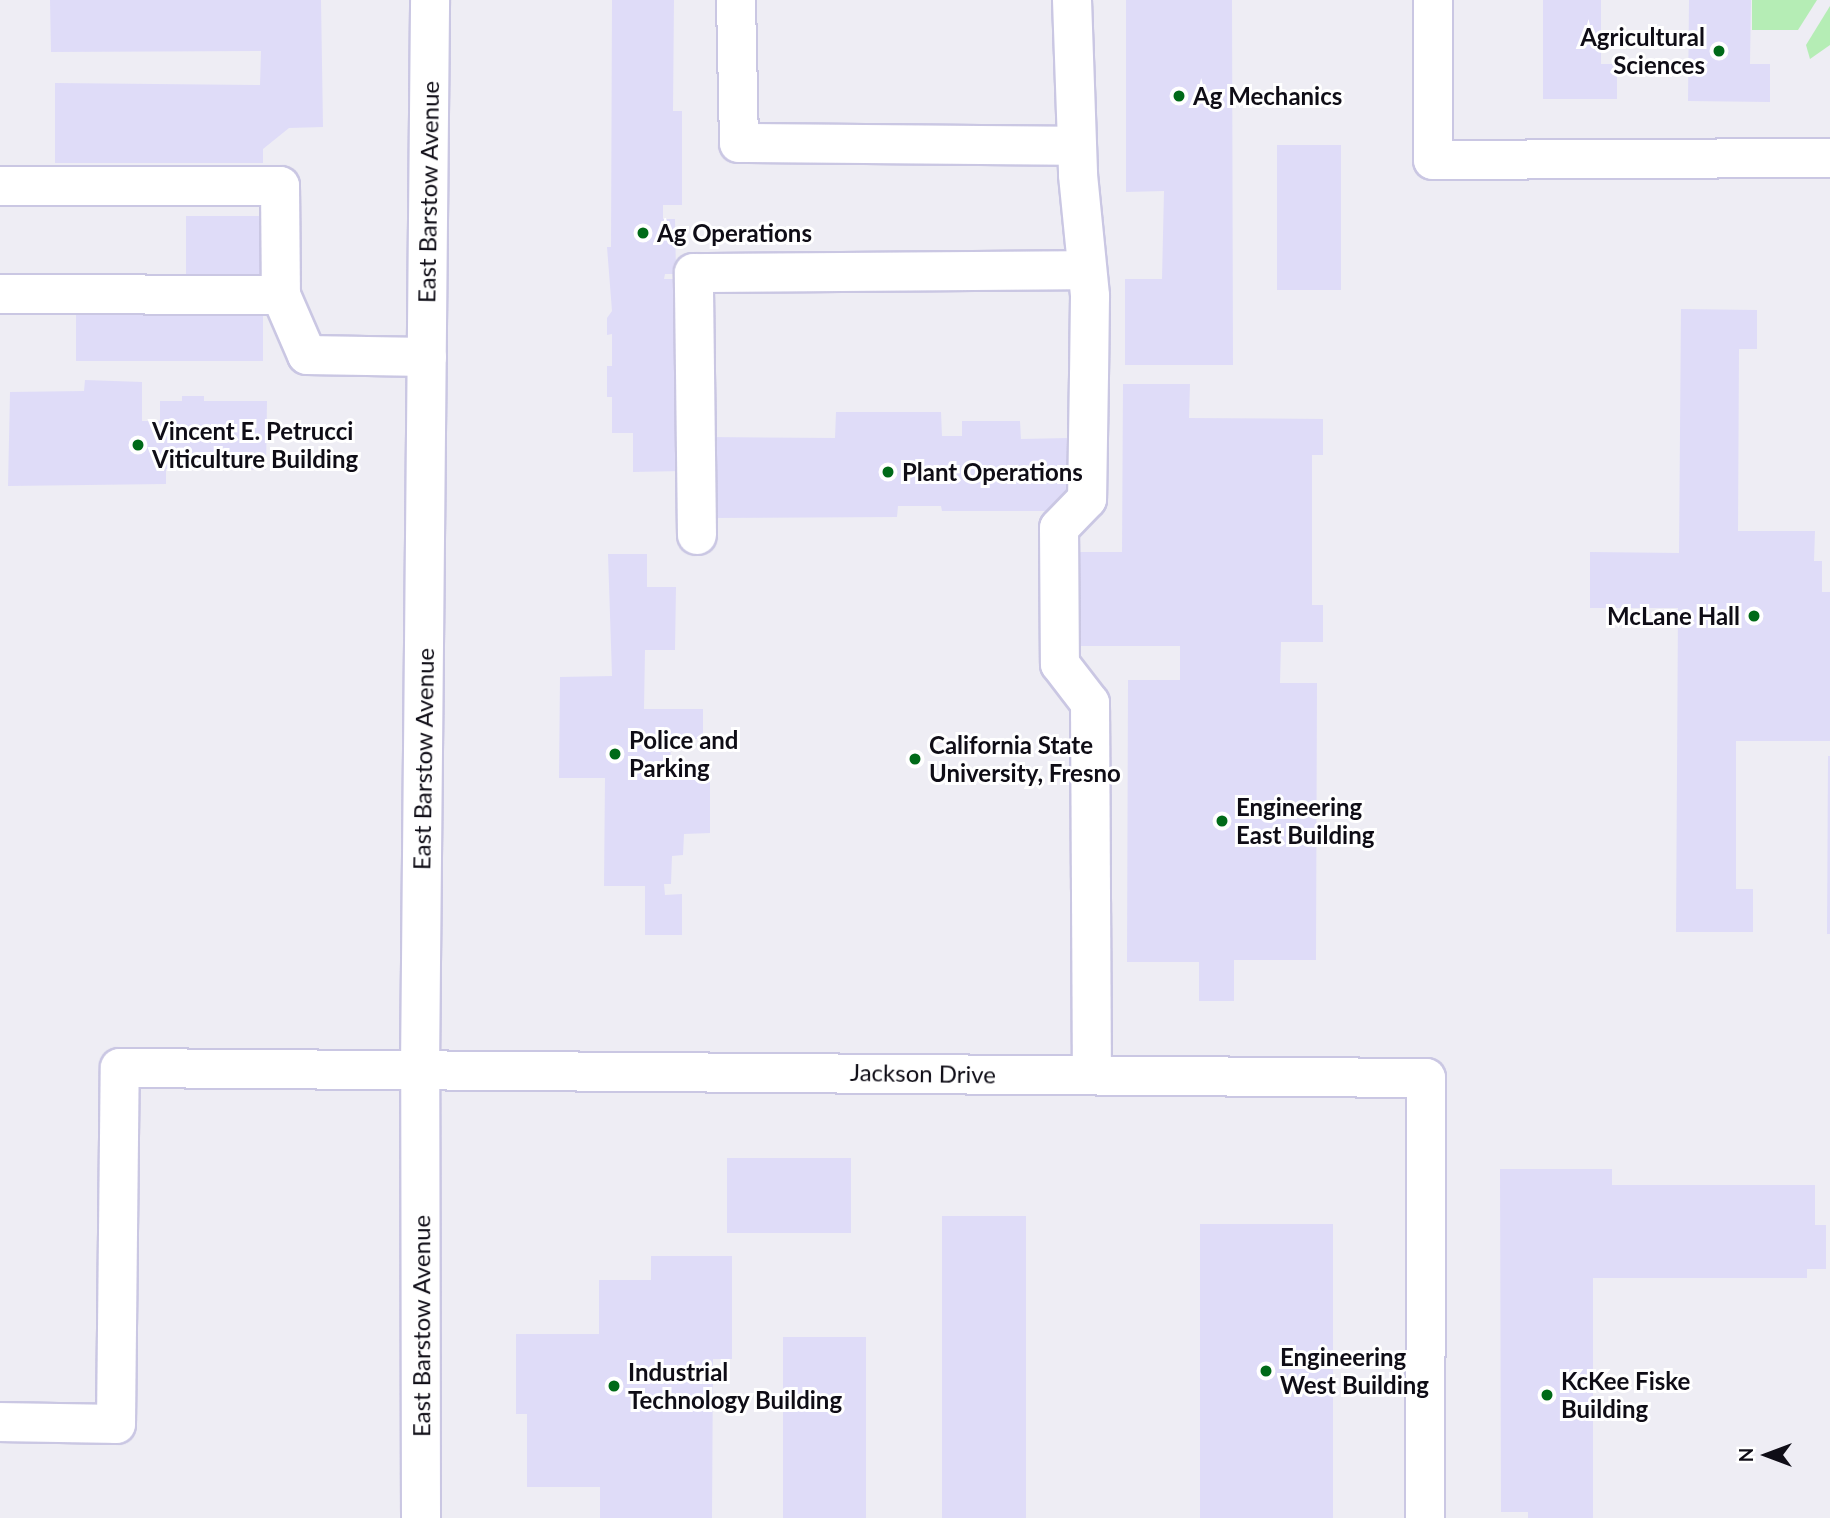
<!DOCTYPE html>
<style>
body{margin:0}
#map{position:relative;width:1830px;height:1518px;overflow:hidden;background:#fbfbfb;font-family:Lato,sans-serif}
div>[style]{position:absolute}
[style*='--x']{left:calc(var(--x)*1px);top:calc(var(--y)*1px);width:calc(var(--w)*1px);rotate:calc(var(--a)*1deg)}
.built>*{inset:0;background:#eeedf4;transform-origin:0 0}
.green>*{inset:0;background:#b5edb5}
.building>*{inset:0;background:#dfdcf8;transform-origin:0 0}
.roads{filter:drop-shadow(2px 0 #cac7e3) drop-shadow(-2px 0 #cac7e3) drop-shadow(0 2px #cac7e3) drop-shadow(0 -2px #cac7e3)}
.minor>*{height:38px;margin:-19px;padding:0 19px;transform-origin:19px;border-radius:19px;background:#fff}
.dots>*{width:19px;height:19px;translate:-50% -50%;box-sizing:border-box;border:4px solid #fff;border-radius:50%}
span{translate:-50% -50%;white-space:nowrap;text-align:center;line-height:1.15;-webkit-text-stroke:6px #fff;paint-order:stroke}
.poi-label{font-size:24px;color:#0f0d16;font-weight:700}
.right{translate:-100% -50%;text-align:right}
.left{translate:0 -50%;text-align:left}
.street-label{font-size:24px;color:#0f0d16}
.north{position:absolute;left:1732px;top:1420px;width:70px;height:70px;-webkit-text-stroke:5px #fff;paint-order:stroke;rotate:270deg;font-size:19px;font-weight:700;line-height:28px;text-align:center;color:#0f0d16}
.north::after{content:'';display:block;margin:auto;width:24px;height:32px;background:#0f0d16;clip-path:polygon(50% 0,100% 100%,50% 72%,0 100%)}
</style>
<div id="map">
<div class="built">
<div style="left:0;top:0;width:1830px;height:1518px"></div>
</div>
<div class="green">
<div style="clip-path:polygon(1752px 0,1817px 0,1798px 30px,1752px 30px)"></div>
<div style="clip-path:polygon(1830px 6px,1830px 45px,1810px 59px,1806px 45px)"></div>
</div>
<div class="building">
<div style="clip-path:polygon(50px 0,321px 0,323px 127px,289px 128px,263px 149px,263px 163px,55px 163px,55px 83px,260px 85px,261px 51px,51px 52px)"></div>
<div style="clip-path:polygon(612px 0,674px 0,673px 111px,682px 111px,682px 205px,663px 205px,663px 219px,675px 219px,676px 274px,665px 274px,664px 279px,682px 279px,682px 471px,633px 472px,633px 433px,612px 433px,612px 397px,607px 397px,607px 366px,612px 366px,612px 334px,607px 335px,607px 318px,612px 311px,607px 247px,611px 247px)"></div>
<div style="clip-path:polygon(1126px 0,1232px 0,1233px 365px,1125px 365px,1125px 279px,1162px 279px,1164px 191px,1126px 192px)"></div>
<div style="clip-path:polygon(1543px 0,1601px 0,1601px 64px,1617px 64px,1617px 99px,1543px 99px)"></div>
<div style="clip-path:polygon(1689px 0,1751px 0,1750px 64px,1770px 64px,1770px 102px,1688px 101px)"></div>
<div style="left:1341px;top:145px;width:145px;height:64px;rotate:90deg"></div>
<div style="left:186px;top:216px;width:77px;height:65px"></div>
<div style="clip-path:polygon(1681px 309px,1757px 310px,1757px 349px,1739px 349px,1738px 531px,1815px 531px,1814px 561px,1822px 561px,1822px 592px,1830px 592px,1830px 741px,1736px 741px,1736px 889px,1753px 889px,1753px 932px,1676px 932px,1678px 608px,1590px 608px,1590px 552px,1679px 553px)"></div>
<div style="left:76px;top:310px;width:187px;height:51px"></div>
<div style="clip-path:polygon(85px 380px,142px 382px,142px 421px,160px 421px,160px 401px,182px 401px,182px 396px,204px 396px,204px 401px,267px 401px,266px 470px,166px 469px,166px 484px,8px 486px,10px 392px,84px 391px)"></div>
<div style="clip-path:polygon(1123px 384px,1190px 384px,1189px 418px,1323px 419px,1323px 455px,1312px 455px,1312px 605px,1323px 605px,1323px 642px,1281px 642px,1280px 683px,1317px 683px,1316px 960px,1234px 960px,1234px 1001px,1199px 1001px,1199px 962px,1127px 962px,1128px 680px,1180px 680px,1180px 646px,1068px 646px,1068px 552px,1122px 552px)"></div>
<div style="clip-path:polygon(836px 412px,941px 412px,942px 436px,962px 436px,962px 421px,1020px 421px,1021px 439px,1068px 438px,1068px 511px,942px 511px,941px 506px,898px 506px,897px 517px,709px 518px,708px 437px,835px 438px)"></div>
<div style="clip-path:polygon(608px 554px,647px 554px,647px 587px,676px 587px,675px 650px,645px 650px,644px 709px,703px 709px,703px 739px,671px 739px,670px 771px,710px 768px,710px 833px,684px 834px,683px 855px,672px 856px,671px 884px,664px 884px,665px 895px,682px 894px,682px 935px,645px 935px,645px 886px,604px 886px,605px 778px,559px 778px,560px 677px,612px 676px)"></div>
<div style="clip-path:polygon(1828px 756px,1830px 756px,1830px 934px,1827px 934px)"></div>
<div style="left:727px;top:1158px;width:124px;height:75px"></div>
<div style="clip-path:polygon(1500px 1169px,1612px 1169px,1612px 1185px,1815px 1185px,1815px 1225px,1826px 1225px,1826px 1269px,1807px 1269px,1807px 1278px,1593px 1278px,1593px 1518px,1528px 1518px,1528px 1512px,1501px 1512px)"></div>
<div style="left:942px;top:1216px;width:84px;height:302px"></div>
<div style="left:1200px;top:1224px;width:133px;height:294px"></div>
<div style="clip-path:polygon(651px 1256px,732px 1256px,732px 1359px,713px 1359px,712px 1518px,600px 1518px,600px 1487px,527px 1487px,527px 1414px,516px 1414px,516px 1334px,599px 1334px,599px 1280px,651px 1280px)"></div>
<div style="left:783px;top:1337px;width:83px;height:181px"></div>
</div>
<div class="roads">
<div class="minor">
<div style="--x:736;--y:0;--w:143;--a:88.8"></div>
<div style="--x:739;--y:143;--w:338;--a:0.5"></div>
<div style="--x:1072;--y:0;--w:175;--a:88"></div>
<div style="--x:1078;--y:175;--w:122;--a:84.3"></div>
<div style="--x:1090;--y:296;--w:79;--a:90.7"></div>
<div style="--x:1089;--y:375;--w:124;--a:90.9"></div>
<div style="--x:1087;--y:499;--w:40;--a:134"></div>
<div style="--x:1059;--y:528;--w:136;--a:89.6"></div>
<div style="--x:1060;--y:664;--w:49;--a:52.4"></div>
<div style="--x:1090;--y:703;--w:372;--a:89.7"></div>
<div style="--x:1433;--y:0;--w:160;--a:90"></div>
<div style="--x:1433;--y:160;--w:397;--a:-0.3"></div>
<div style="--x:0;--y:186;--w:280;--a:0"></div>
<div style="--x:280;--y:186;--w:109;--a:89.5"></div>
<div style="--x:0;--y:294;--w:281;--a:0.2"></div>
<div style="--x:281;--y:295;--w:65;--a:66.6"></div>
<div style="--x:307;--y:355;--w:120;--a:1"></div>
<div style="--x:697;--y:535;--w:262;--a:-90.7"></div>
<div style="--x:694;--y:273;--w:393;--a:-0.4"></div>
<div style="--x:0;--y:1422;--w:116;--a:1"></div>
<div style="--x:116;--y:1424;--w:356;--a:-89.4"></div>
<div style="--x:120;--y:1068;--w:1306;--a:0.44"></div>
<div style="--x:1426;--y:1078;--w:440;--a:90.1"></div>
<div style="--x:421;--y:1518;--w:449;--a:-90.1"></div>
<div style="--x:420;--y:1069;--w:1069;--a:-89.46"></div>
</div>
</div>
<div class="dots">
<div style="left:1719px;top:51px;background:#006a18"></div>
<div style="left:1179px;top:96px;background:#006a18"></div>
<div style="left:643px;top:233px;background:#006a18"></div>
<div style="left:138px;top:445px;background:#006a18"></div>
<div style="left:888px;top:472px;background:#006a18"></div>
<div style="left:1754px;top:616px;background:#006a18"></div>
<div style="left:615px;top:754px;background:#006a18"></div>
<div style="left:915px;top:759px;background:#006a18"></div>
<div style="left:1222px;top:821px;background:#006a18"></div>
<div style="left:1266px;top:1371px;background:#006a18"></div>
<div style="left:614px;top:1386px;background:#006a18"></div>
<div style="left:1547px;top:1395px;background:#006a18"></div>
</div>
<div class="poi-label">
<span class="right" style="left:1705px;top:51px">Agricultural<br>Sciences</span>
<span class="left" style="left:1193px;top:96px">Ag Mechanics</span>
<span class="left" style="left:657px;top:233px">Ag Operations</span>
<span class="left" style="left:152px;top:445px">Vincent E. Petrucci<br>Viticulture Building</span>
<span class="left" style="left:902px;top:472px">Plant Operations</span>
<span class="right" style="left:1740px;top:616px">McLane Hall</span>
<span class="left" style="left:629px;top:754px">Police and<br>Parking</span>
<span class="left" style="left:929px;top:759px">California State<br>University, Fresno</span>
<span class="left" style="left:1236px;top:821px">Engineering<br>East Building</span>
<span class="left" style="left:1280px;top:1371px">Engineering<br>West Building</span>
<span class="left" style="left:628px;top:1386px">Industrial<br>Technology Building</span>
<span class="left" style="left:1561px;top:1395px">KcKee Fiske<br>Building</span>
</div>
<div class="street-label">
<span style="left:428px;top:192px;rotate:-89deg">East Barstow Avenue</span>
<span style="left:423px;top:759px;rotate:-89deg">East Barstow Avenue</span>
<span style="left:923px;top:1073px;rotate:1deg">Jackson Drive</span>
<span style="left:421px;top:1326px;rotate:-90deg">East Barstow Avenue</span>
</div>
<div class="north">N</div>
</div>
